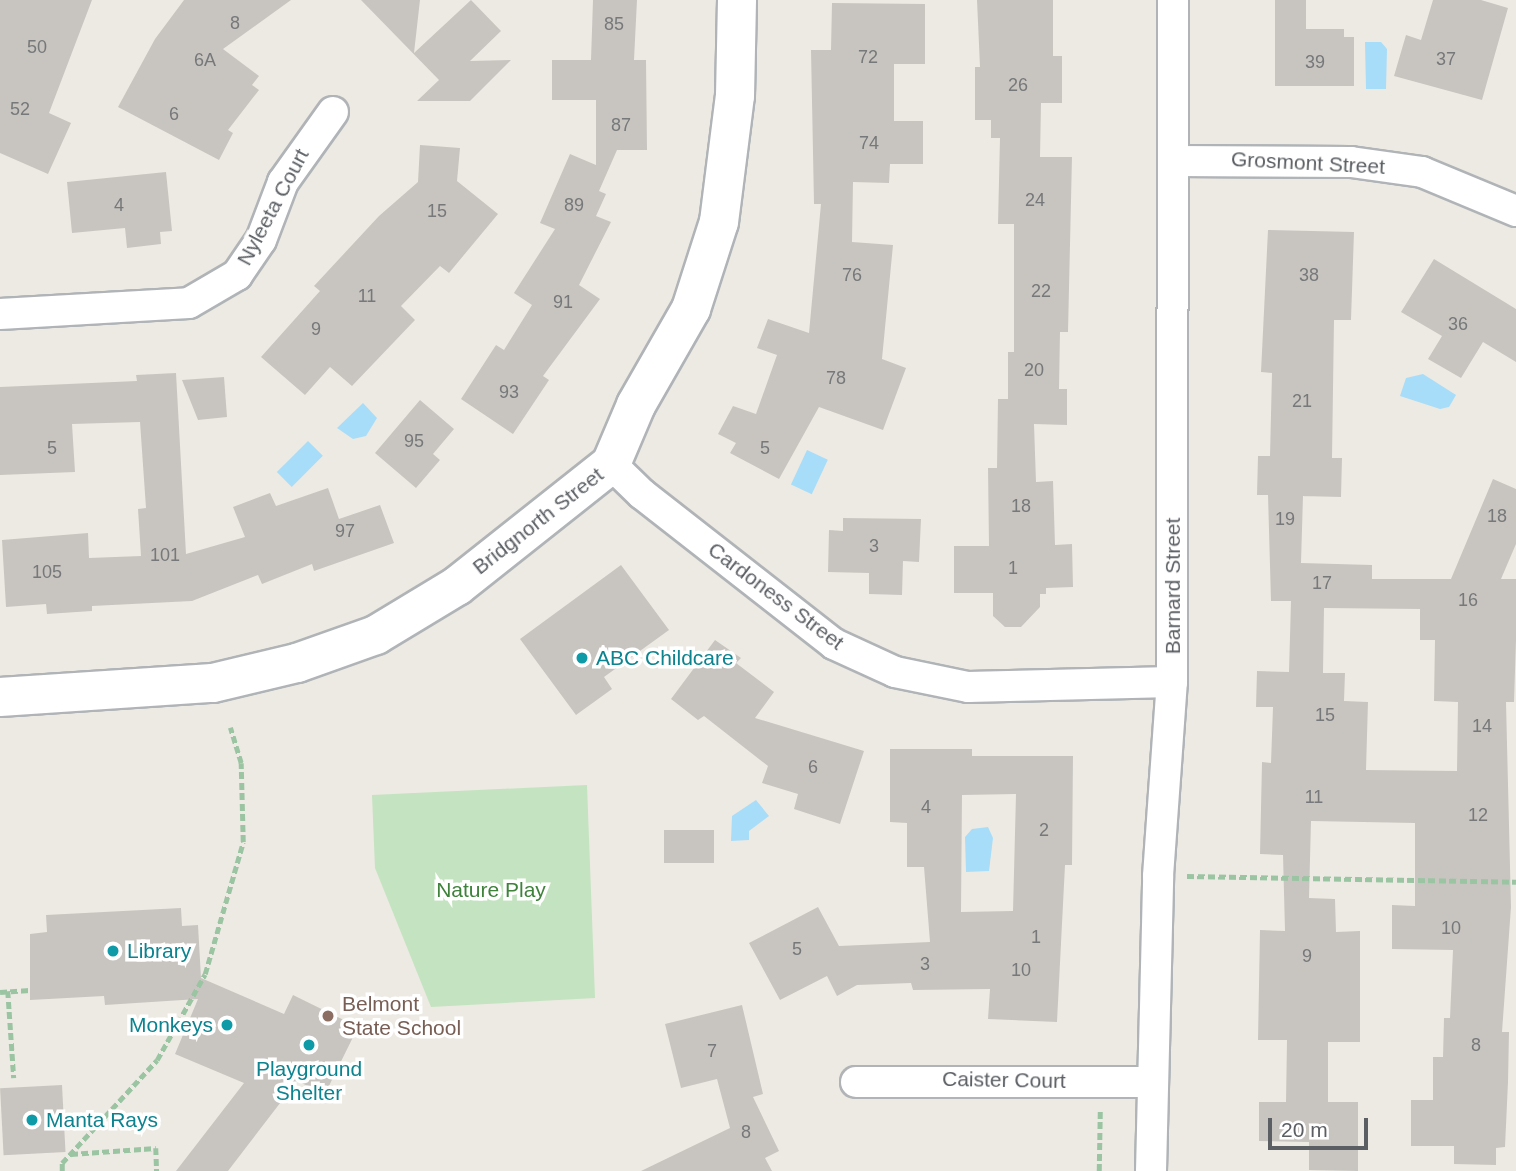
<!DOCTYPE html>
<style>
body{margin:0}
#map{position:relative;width:1516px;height:1171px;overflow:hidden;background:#edeae3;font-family:Helvetica,sans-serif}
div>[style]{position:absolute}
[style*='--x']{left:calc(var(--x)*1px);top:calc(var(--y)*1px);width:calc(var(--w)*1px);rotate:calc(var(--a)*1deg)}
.green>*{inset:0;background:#c4e3c1}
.water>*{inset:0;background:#a7ddf9;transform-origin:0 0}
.building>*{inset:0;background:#c8c5c0;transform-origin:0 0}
.path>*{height:4.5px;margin-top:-2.25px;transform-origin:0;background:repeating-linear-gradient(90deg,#9bc4a3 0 7px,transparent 0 10.5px)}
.roads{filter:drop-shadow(2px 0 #b0b4b7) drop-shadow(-2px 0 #b0b4b7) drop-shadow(0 2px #b0b4b7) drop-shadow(0 -2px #b0b4b7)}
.street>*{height:30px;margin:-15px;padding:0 15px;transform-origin:15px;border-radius:15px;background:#fff}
.secondary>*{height:38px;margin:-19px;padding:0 19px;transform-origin:19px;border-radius:19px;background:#fff}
.dots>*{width:19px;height:19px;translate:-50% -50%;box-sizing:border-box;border:4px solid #fff;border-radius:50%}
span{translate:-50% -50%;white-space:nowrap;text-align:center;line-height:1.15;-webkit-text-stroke:7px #fff;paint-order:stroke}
.number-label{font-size:18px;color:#76787a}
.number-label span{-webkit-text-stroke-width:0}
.street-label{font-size:21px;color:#5b5f63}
.culture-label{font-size:21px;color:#0d838f}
.left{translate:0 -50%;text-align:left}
.right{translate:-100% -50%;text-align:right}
.park-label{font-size:21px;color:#3e823b}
.education-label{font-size:21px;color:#785e54}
.scale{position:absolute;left:1268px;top:1118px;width:100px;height:32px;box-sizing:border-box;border:4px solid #5b5f63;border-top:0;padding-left:9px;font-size:21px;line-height:24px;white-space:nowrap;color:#5b5f63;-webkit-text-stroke:5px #fff;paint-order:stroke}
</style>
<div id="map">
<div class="green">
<div style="clip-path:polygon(587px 785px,595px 998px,431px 1007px,375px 868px,372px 795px)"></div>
</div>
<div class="water">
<div style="clip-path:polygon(1365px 42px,1381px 42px,1387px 49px,1386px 89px,1366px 89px)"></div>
<div style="clip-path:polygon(1423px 374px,1456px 395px,1449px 407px,1440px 409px,1400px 396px,1406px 378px)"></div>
<div style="clip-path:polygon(363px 403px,377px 418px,366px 436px,353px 439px,337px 428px)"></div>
<div style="left:308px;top:441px;width:21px;height:44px;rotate:45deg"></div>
<div style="left:807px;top:450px;width:23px;height:38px;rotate:25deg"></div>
<div style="clip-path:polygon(756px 800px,769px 816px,749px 831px,749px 840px,731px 841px,732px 816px)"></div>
<div style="clip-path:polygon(988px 827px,993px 838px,989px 871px,966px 872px,965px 837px,972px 829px)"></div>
</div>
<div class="building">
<div style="clip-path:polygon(0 0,92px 0,49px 113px,71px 123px,48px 174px,0 153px)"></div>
<div style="clip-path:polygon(184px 0,291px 0,223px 49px,259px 76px,252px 85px,259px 90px,228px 130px,233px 133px,219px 160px,118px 107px,155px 39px)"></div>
<div style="clip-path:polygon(361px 0,420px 0,414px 53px,471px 0,501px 31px,470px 61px,511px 60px,470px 101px,417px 101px,439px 80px)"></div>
<div style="clip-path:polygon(593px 0,637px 0,634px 60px,646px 60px,647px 150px,617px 150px,599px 191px,606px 194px,596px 216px,611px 222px,579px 285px,600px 299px,543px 376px,549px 380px,513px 434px,461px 399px,496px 345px,504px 350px,532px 305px,514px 293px,555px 229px,540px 223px,570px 154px,596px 165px,596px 100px,552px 100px,552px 60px,591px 60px)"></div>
<div style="clip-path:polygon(977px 0,1053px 0,1053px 56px,1062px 56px,1062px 103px,1041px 103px,1040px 157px,1072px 157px,1068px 332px,1060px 332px,1059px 389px,1067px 389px,1067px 425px,1034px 424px,1036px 482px,1053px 481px,1055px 545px,1072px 544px,1073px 587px,1046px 588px,1046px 594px,1040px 594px,1040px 607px,1021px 627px,1005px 627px,993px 616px,993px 593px,954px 593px,954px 546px,989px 546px,988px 468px,997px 468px,998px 399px,1008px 399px,1008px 352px,1014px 352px,1014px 224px,998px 224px,1000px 138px,991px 138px,991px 120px,975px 120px,975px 67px,980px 67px)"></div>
<div style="clip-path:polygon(1275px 0,1306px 0,1306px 29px,1344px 29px,1344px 37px,1354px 37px,1354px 86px,1275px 86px)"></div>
<div style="clip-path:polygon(1433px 0,1481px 0,1508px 8px,1482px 100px,1394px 76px,1406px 35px,1421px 40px)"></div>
<div style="clip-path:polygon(832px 3px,925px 4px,925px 64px,894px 64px,894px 121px,923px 121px,923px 164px,890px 164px,889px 183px,853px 182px,852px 242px,893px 245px,882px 359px,906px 368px,883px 430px,819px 407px,779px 479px,730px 453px,736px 443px,718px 434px,733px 406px,756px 414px,777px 355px,757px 348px,768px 319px,809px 333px,821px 204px,814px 204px,811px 50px,831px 50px)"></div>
<div style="clip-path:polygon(420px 145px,460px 148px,457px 181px,498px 214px,449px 273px,440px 266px,401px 306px,415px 320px,352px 386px,330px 367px,305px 395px,261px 357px,320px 291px,314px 286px,379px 216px,418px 182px)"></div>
<div style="clip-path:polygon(166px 172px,172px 231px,160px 232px,161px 244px,127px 248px,125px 228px,72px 233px,67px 182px)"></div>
<div style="clip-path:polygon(evenodd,1268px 230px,1354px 232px,1351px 320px,1334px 320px,1332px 458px,1342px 458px,1341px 497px,1303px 496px,1301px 563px,1372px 565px,1372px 579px,1451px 579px,1493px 479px,1516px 489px,1516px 544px,1501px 579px,1516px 579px,1516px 640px,1514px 702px,1506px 702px,1511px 907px,1502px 1032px,1509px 1032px,1508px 1082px,1505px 1147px,1496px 1148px,1496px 1165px,1454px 1164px,1454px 1146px,1411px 1146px,1411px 1100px,1433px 1100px,1433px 1057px,1443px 1057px,1444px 1018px,1450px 1018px,1453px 950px,1392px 949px,1392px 905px,1415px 906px,1415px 823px,1311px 821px,1309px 898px,1335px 899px,1336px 932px,1360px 931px,1360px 1042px,1328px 1042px,1328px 1102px,1358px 1102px,1358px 1171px,1309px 1170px,1309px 1142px,1259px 1141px,1259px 1102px,1286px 1102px,1287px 1040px,1258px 1040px,1260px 930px,1285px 931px,1283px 855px,1260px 854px,1262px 762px,1271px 763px,1273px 707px,1256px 707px,1257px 671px,1289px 672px,1291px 601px,1271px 601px,1268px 495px,1257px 495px,1258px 456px,1270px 456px,1272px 373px,1261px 372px,1268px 230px,1324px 608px,1420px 609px,1420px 640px,1435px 640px,1434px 701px,1458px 702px,1457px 771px,1366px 770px,1368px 702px,1344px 701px,1345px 673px,1323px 673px,1324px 608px)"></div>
<div style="clip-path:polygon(1434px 259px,1516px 309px,1516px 362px,1483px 342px,1461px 378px,1428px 359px,1442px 336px,1401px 312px)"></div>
<div style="clip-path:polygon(176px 373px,186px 554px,245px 537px,233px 507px,270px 493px,276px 506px,328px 488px,339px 519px,380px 505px,394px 543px,314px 571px,312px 564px,262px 584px,258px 575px,192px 601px,92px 606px,92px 611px,47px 614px,46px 604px,6px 607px,2px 540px,88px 533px,89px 558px,141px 556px,138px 509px,146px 508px,140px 422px,72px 424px,75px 472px,0 475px,0 387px,137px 381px,136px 375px)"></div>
<div style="clip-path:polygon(224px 377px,227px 417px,198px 420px,182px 380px)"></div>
<div style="clip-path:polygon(420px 400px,454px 429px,433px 454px,440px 460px,416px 488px,375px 453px)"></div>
<div style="clip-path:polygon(843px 518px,921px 519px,919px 562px,903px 561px,902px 595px,869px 594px,869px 573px,828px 572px,829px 530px,843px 531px)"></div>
<div style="clip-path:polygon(621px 565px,669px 630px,604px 677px,612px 689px,576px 715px,520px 639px)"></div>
<div style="clip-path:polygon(715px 640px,741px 658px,736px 663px,774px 692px,755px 718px,864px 751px,840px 824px,794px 809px,798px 794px,762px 783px,768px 766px,704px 716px,698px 720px,671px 699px)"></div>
<div style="clip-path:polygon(evenodd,890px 749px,972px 749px,972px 756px,1073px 756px,1072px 865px,1065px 865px,1057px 1022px,988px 1019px,990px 989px,913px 990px,911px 983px,857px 985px,837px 996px,827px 976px,780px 1000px,749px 943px,818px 907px,839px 946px,930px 942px,924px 867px,907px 867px,907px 823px,890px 822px,890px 749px,1016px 794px,1013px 911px,961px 912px,962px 795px,1016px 794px)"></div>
<div style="left:664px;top:830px;width:50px;height:33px"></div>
<div style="clip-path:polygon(181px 908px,182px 926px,198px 925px,201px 978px,284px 1014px,293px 995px,358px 1027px,325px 1094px,297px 1081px,228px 1171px,176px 1171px,244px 1083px,175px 1054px,198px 999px,105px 1005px,104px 996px,30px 1000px,30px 934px,47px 932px,46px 915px)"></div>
<div style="clip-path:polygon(742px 1005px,763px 1094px,753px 1097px,779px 1151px,765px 1158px,772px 1171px,641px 1171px,730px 1128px,717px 1079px,681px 1088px,665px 1024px)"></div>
<div style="left:62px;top:1085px;width:67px;height:62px;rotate:87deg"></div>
</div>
<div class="path">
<div style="--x:1187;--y:876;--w:329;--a:1"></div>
<div style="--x:8;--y:991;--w:87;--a:86.1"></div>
<div style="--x:0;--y:992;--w:30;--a:-4"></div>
<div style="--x:71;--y:1154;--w:85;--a:-4"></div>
<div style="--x:156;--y:1148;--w:23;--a:88"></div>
<div style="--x:62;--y:1171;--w:8;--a:-90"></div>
<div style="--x:62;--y:1163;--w:140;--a:-47.3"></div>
<div style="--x:157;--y:1060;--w:98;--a:-60.8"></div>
<div style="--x:205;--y:974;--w:137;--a:-73.9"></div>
<div style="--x:243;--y:842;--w:79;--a:-91.5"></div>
<div style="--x:241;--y:763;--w:37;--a:-107"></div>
<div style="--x:1099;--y:1171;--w:60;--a:-89"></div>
</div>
<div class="roads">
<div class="street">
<div style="--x:1176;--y:161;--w:175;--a:0.3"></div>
<div style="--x:1351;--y:162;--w:72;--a:8"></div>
<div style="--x:1422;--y:172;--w:102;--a:22.5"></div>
<div style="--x:0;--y:314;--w:189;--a:-3.3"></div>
<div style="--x:189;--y:303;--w:56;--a:-30.3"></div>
<div style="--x:237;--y:275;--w:42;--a:-55.6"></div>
<div style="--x:261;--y:240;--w:62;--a:-69.2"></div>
<div style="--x:283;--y:182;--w:86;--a:-54.5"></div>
<div style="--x:611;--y:464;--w:43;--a:44.1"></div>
<div style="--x:642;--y:494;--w:244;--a:38"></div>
<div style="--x:834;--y:644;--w:67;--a:24.7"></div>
<div style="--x:895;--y:672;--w:75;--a:11.6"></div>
<div style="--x:968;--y:687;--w:204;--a:-1.4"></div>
<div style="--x:856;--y:1082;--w:296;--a:0"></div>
<div style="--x:1151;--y:1171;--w:295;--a:-88.6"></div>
<div style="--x:1158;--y:876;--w:195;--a:-85.9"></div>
<div style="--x:1172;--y:682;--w:682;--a:-89.92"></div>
</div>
<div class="secondary">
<div style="--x:0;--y:697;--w:213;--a:-3.8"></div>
<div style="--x:213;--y:683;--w:86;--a:-13.4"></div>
<div style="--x:297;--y:663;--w:84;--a:-19.5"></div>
<div style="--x:376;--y:635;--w:95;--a:-31.2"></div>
<div style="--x:457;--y:586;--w:196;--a:-38.4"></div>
<div style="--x:611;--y:464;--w:64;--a:-67"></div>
<div style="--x:636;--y:405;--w:111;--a:-60.2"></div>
<div style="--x:691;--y:309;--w:91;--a:-72.2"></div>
<div style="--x:719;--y:222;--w:127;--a:-82.8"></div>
<div style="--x:735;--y:96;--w:96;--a:-88.8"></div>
</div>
</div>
<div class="dots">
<div style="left:582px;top:658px;background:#0f9aa8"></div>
<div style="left:113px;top:951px;background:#0f9aa8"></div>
<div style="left:328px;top:1016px;background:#8d6e63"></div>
<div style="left:227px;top:1025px;background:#0f9aa8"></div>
<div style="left:309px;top:1045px;background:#0f9aa8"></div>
<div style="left:32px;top:1120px;background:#0f9aa8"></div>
</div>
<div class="number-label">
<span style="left:235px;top:23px">8</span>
<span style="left:614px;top:24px">85</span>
<span style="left:37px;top:47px">50</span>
<span style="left:868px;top:57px">72</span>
<span style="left:1446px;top:59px">37</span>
<span style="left:205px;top:60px">6A</span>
<span style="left:1315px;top:62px">39</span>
<span style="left:1018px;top:85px">26</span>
<span style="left:20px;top:109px">52</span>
<span style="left:174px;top:114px">6</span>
<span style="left:621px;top:125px">87</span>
<span style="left:869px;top:143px">74</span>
<span style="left:1035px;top:200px">24</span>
<span style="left:119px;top:205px">4</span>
<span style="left:574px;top:205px">89</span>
<span style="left:437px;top:211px">15</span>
<span style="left:852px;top:275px">76</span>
<span style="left:1309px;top:275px">38</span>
<span style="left:1041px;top:291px">22</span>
<span style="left:367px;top:296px">11</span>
<span style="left:563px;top:302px">91</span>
<span style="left:1458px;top:324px">36</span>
<span style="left:316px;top:329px">9</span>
<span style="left:1034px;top:370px">20</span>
<span style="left:836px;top:378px">78</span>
<span style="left:509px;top:392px">93</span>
<span style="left:1302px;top:401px">21</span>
<span style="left:414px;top:441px">95</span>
<span style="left:52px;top:448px">5</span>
<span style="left:765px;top:448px">5</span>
<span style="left:1021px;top:506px">18</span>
<span style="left:1497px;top:516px">18</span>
<span style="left:1285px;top:519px">19</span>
<span style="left:345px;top:531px">97</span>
<span style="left:874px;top:546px">3</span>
<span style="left:165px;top:555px">101</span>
<span style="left:1013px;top:568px">1</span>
<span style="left:47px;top:572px">105</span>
<span style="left:1322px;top:583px">17</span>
<span style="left:1468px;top:600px">16</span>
<span style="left:1325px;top:715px">15</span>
<span style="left:1482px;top:726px">14</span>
<span style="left:813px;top:767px">6</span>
<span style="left:1314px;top:797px">11</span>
<span style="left:926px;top:807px">4</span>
<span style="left:1478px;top:815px">12</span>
<span style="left:1044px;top:830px">2</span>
<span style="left:1451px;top:928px">10</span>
<span style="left:1036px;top:937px">1</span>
<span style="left:797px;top:949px">5</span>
<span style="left:1307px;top:956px">9</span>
<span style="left:925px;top:964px">3</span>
<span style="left:1021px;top:970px">10</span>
<span style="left:1476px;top:1045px">8</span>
<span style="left:712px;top:1051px">7</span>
<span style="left:746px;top:1132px">8</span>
</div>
<div class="street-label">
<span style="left:1308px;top:163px;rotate:3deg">Grosmont Street</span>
<span style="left:273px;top:207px;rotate:-62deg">Nyleeta Court</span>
<span style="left:538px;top:521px;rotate:-38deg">Bridgnorth Street</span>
<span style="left:1173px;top:586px;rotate:-90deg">Barnard Street</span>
<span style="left:776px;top:596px;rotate:37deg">Cardoness Street</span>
<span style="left:1004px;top:1080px;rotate:1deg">Caister Court</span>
</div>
<div class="culture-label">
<span class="left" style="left:596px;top:658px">ABC Childcare</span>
<span class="left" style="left:127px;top:951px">Library</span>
<span class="right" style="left:213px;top:1025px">Monkeys</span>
<span style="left:309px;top:1081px">Playground<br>Shelter</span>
<span class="left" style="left:46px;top:1120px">Manta Rays</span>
</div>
<div class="park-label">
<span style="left:491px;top:890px">Nature Play</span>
</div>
<div class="education-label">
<span class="left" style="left:342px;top:1016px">Belmont<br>State School</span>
</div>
<div class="scale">20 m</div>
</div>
